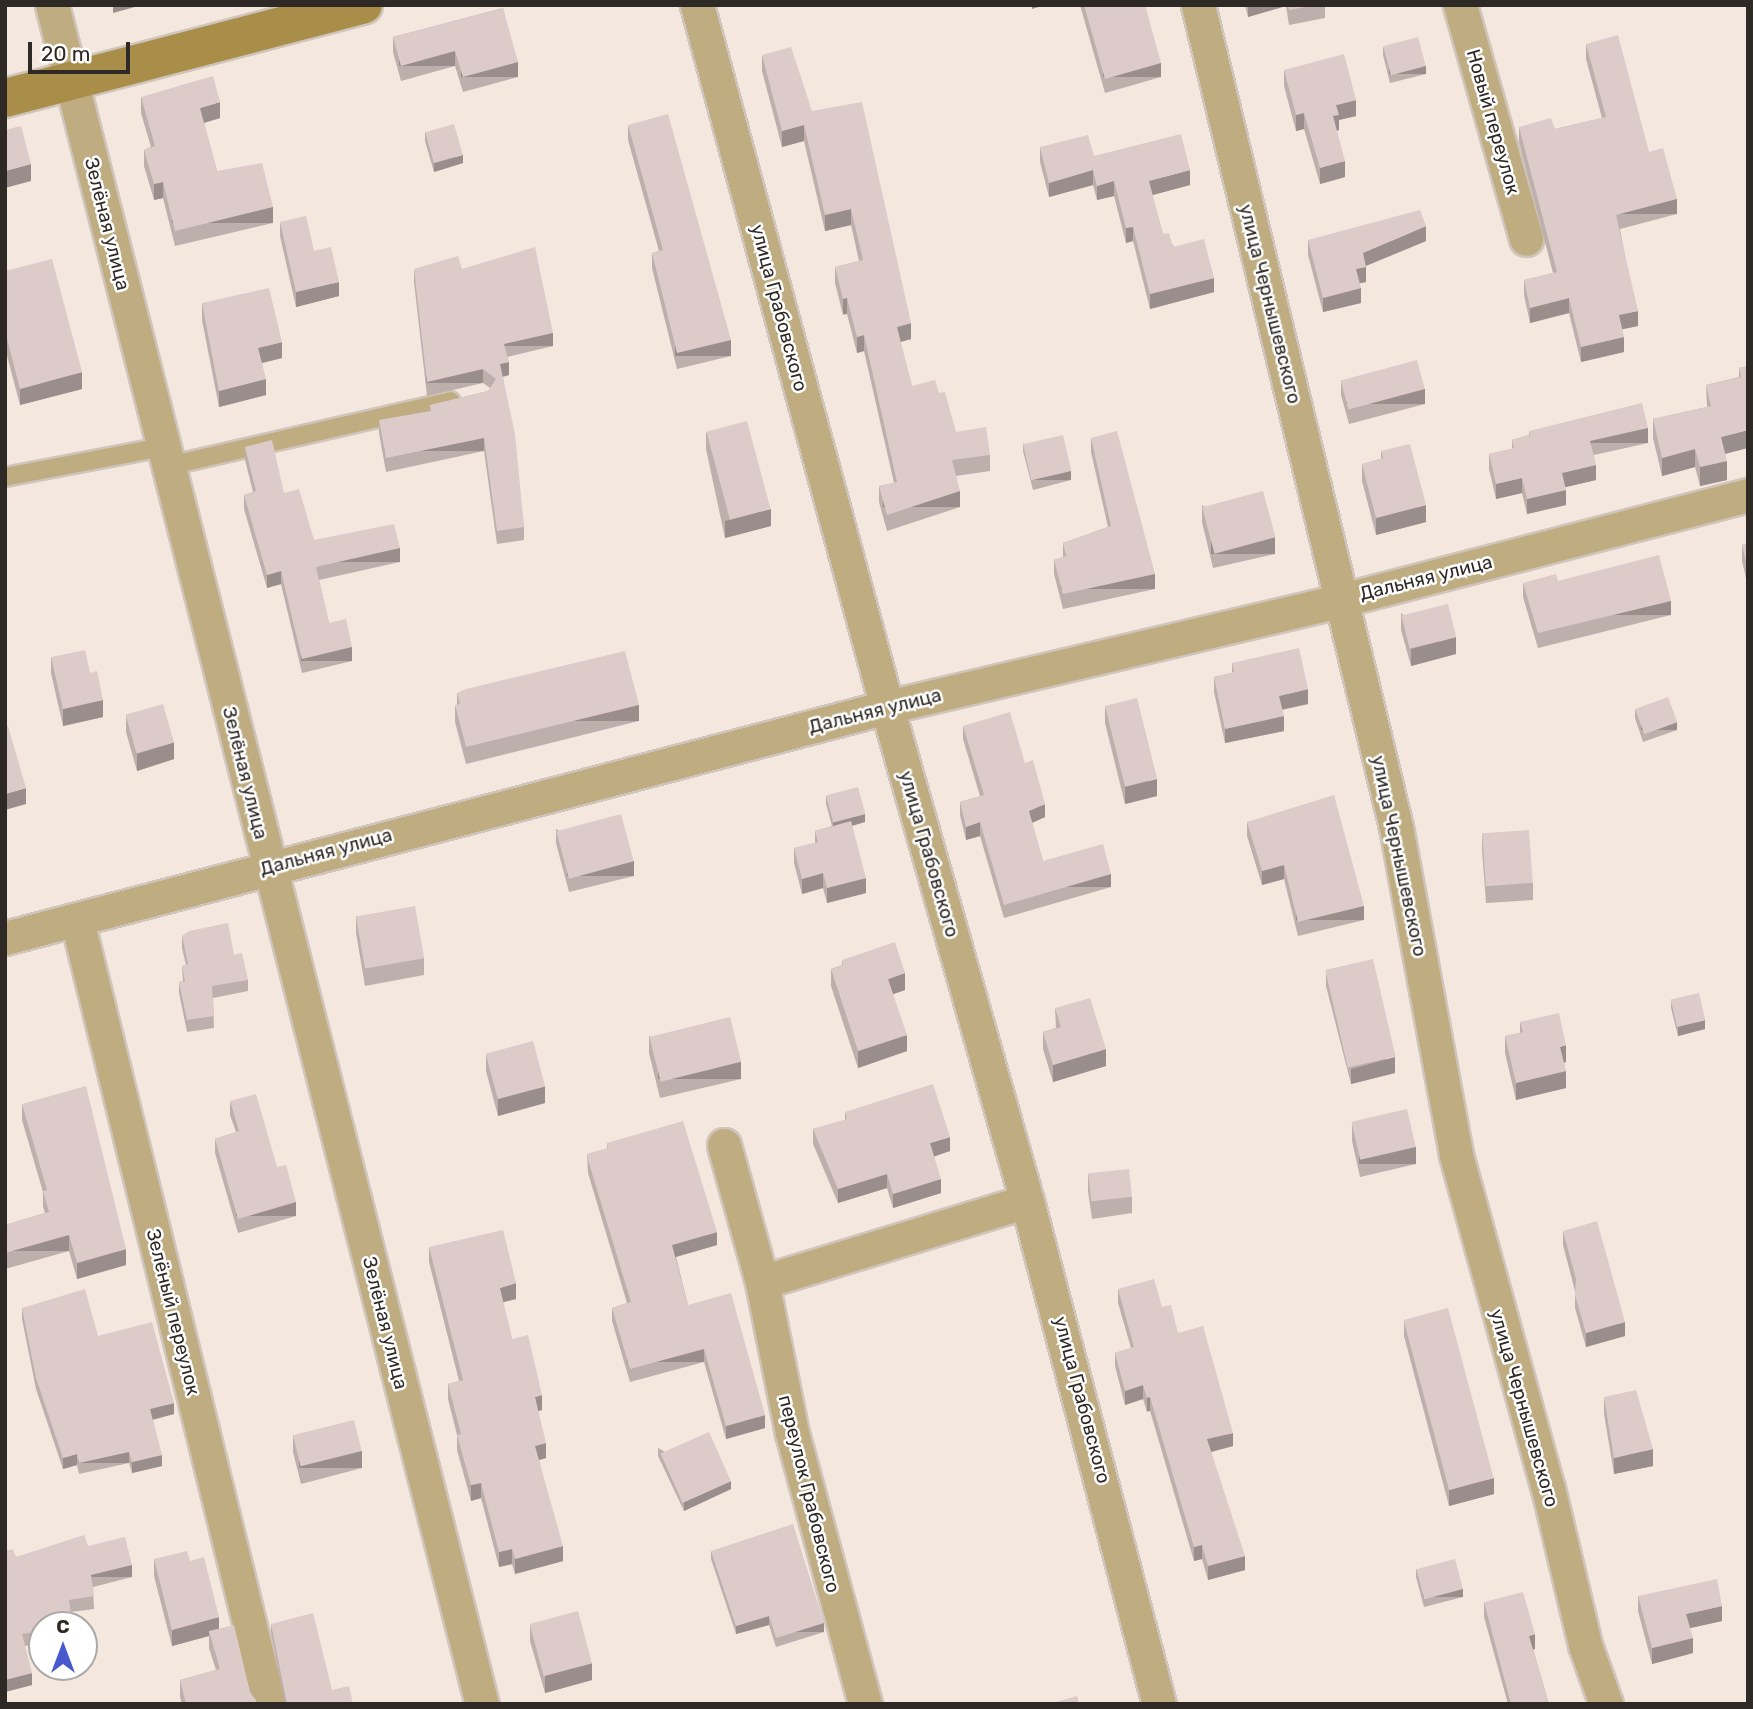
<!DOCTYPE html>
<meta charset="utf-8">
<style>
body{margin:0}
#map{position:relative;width:1753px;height:1709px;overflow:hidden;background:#f4e7dd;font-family:Rubik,sans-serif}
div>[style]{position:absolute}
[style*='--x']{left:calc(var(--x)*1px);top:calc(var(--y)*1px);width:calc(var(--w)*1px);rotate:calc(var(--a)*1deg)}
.roads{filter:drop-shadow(2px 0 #d0c5bc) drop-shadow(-2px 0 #d0c5bc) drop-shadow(0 2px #d0c5bc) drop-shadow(0 -2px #d0c5bc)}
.lane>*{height:18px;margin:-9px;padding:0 9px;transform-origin:9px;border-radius:9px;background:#bfad81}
.street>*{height:33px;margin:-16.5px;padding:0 16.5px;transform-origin:16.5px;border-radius:16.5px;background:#bfad81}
.secondary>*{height:38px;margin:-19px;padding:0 19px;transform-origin:19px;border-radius:19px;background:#a98e49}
.wall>*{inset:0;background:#bdafac}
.shaded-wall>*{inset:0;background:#9a8e8c;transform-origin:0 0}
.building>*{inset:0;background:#dccbc8;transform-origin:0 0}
span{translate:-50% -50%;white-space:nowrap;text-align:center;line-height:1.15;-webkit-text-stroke:5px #fff;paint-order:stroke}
.street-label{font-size:19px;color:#2e2925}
.frame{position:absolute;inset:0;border:7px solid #2e2925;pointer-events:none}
.north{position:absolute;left:28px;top:1611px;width:70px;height:70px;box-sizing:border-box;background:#fff;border:2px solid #aba9a8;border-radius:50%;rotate:0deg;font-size:19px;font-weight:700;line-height:28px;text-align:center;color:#2e2925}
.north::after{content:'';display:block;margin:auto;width:24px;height:32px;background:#4858cd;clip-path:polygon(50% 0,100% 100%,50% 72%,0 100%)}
.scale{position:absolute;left:28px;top:42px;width:102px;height:32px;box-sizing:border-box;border:4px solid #2e2925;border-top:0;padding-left:9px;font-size:21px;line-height:24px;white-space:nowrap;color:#2e2925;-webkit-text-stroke:5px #fff;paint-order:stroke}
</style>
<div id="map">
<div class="roads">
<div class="lane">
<div style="--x:168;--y:466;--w:290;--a:-12.9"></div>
<div style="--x:5;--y:477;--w:161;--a:-10.8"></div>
</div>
<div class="street">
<div style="--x:52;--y:5;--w:1753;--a:75.8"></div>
<div style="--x:697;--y:5;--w:727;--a:74.86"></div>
<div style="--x:887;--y:707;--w:513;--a:74.18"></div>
<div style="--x:1027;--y:1201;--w:520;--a:75.3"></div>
<div style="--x:1198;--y:5;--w:846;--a:76.46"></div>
<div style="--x:1396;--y:827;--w:333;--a:79.6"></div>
<div style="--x:1456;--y:1155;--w:345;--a:74.6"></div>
<div style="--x:1548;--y:1488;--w:161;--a:76.7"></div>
<div style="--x:1585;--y:1645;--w:63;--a:70.4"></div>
<div style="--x:1460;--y:5;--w:243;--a:74.2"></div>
<div style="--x:77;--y:920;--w:807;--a:76.24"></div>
<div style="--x:5;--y:938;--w:912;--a:-14.68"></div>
<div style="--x:887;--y:707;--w:467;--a:-13.2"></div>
<div style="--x:1342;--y:600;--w:419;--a:-14.5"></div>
<div style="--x:724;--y:1145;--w:142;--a:74.5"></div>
<div style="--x:762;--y:1282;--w:154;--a:78.8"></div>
<div style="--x:792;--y:1433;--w:281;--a:74.9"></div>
<div style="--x:762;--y:1282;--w:277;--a:-17"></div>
</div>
<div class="secondary">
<div style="--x:5;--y:98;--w:370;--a:-14.6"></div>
</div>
</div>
<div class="wall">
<div style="clip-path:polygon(1080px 5px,1145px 5px,1161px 77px,1105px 93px)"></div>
<div style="clip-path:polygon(1245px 5px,1325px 5px,1325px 18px,1289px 25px,1286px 6px,1248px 17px)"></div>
<div style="clip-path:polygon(503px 8px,518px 77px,463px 92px,455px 66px,401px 81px,393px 52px,393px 37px)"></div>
<div style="clip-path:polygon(1586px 44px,1649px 152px,1677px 214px,1620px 229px,1638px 326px,1622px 329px,1624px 352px,1581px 362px,1569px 313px,1530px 323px,1524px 295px,1524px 280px,1553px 273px,1519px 142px,1519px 127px,1555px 129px,1602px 118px,1586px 59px)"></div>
<div style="clip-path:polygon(1383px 47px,1426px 74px,1390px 83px,1383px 55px)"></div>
<div style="clip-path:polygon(762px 55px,812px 111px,911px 339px,900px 342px,912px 386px,939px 393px,956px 432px,990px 455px,990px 471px,956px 476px,960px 507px,887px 531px,879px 502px,879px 486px,894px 483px,864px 351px,857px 353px,847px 314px,843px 315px,835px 283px,835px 267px,859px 261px,851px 225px,825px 231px,804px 141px,782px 147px,762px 71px)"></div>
<div style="clip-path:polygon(1284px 70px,1356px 116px,1339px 120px,1339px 130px,1337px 131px,1345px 177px,1320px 184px,1304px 129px,1296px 131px,1284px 86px)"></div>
<div style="clip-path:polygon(141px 97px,220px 118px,204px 123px,217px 171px,273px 223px,175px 246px,163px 198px,154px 200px,144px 166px,144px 150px,151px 147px,141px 113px)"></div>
<div style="clip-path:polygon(628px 125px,731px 356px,677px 369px,652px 268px,652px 253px,659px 251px,628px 140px)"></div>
<div style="clip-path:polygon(425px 132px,463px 163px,434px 172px,425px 141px)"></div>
<div style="clip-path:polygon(1040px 147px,1094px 156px,1190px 185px,1152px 195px,1163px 234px,1214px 292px,1150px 309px,1133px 241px,1126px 243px,1114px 196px,1097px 200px,1093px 185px,1049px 197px,1040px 162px)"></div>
<div style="clip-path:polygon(280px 222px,314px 251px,339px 296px,296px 307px,280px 236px)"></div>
<div style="clip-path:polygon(1308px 240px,1426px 241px,1366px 266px,1366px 282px,1359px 283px,1361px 303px,1323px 312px,1308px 255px)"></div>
<div style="clip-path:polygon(414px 269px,462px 269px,553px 346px,507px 357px,509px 375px,503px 377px,524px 527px,524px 540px,497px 544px,484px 451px,386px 472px,379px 433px,379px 420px,430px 411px,430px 405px,488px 391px,490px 388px,483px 383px,427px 396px,414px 282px)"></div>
<div style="clip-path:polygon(5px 271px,82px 389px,20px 405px,5px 348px)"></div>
<div style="clip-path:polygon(202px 303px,282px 358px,262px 363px,266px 395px,219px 407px,202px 320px)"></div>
<div style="clip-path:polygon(1748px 366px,1725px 454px,1727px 480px,1700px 486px,1695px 467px,1662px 476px,1653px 438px,1653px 419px,1707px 407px,1706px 385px,1739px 377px,1739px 368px)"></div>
<div style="clip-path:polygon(1341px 380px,1425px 404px,1349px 424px,1341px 395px)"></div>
<div style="clip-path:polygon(1529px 431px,1648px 443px,1594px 455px,1596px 480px,1565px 487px,1566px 505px,1527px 514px,1522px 493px,1496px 499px,1489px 469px,1489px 454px,1512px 449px,1512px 440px,1529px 435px)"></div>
<div style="clip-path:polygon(706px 432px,771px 526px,725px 538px,706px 449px)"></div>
<div style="clip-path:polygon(1091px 438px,1155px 589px,1063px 609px,1054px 574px,1054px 560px,1063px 557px,1063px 543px,1108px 527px,1091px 452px)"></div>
<div style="clip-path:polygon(1023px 443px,1071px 480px,1033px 490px,1023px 451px)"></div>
<div style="clip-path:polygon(245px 447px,284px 493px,314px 540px,400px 562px,319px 580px,329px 623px,352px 661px,302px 673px,281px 584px,267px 588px,244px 509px,244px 495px,253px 492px,245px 460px)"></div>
<div style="clip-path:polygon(1381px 451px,1426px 522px,1376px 535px,1362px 481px,1362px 464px,1381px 459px)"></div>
<div style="clip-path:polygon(1202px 505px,1275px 554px,1213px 568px,1202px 522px)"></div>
<div style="clip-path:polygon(1748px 543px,1748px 587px,1742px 561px,1742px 545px)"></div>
<div style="clip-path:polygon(1558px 581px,1671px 615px,1538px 648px,1523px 597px,1523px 583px)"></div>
<div style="clip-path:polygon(1401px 613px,1456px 654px,1411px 666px,1401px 630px)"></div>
<div style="clip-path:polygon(51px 657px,90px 673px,103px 717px,63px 726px,51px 673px)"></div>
<div style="clip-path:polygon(1232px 663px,1308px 704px,1282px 710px,1284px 731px,1225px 743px,1214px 692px,1214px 677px,1232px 673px)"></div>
<div style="clip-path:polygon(457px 693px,639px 721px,466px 764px,455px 722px,455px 705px,457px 705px)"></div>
<div style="clip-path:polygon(1105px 707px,1157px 796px,1125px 804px,1105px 723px)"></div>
<div style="clip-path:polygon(1635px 710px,1677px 730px,1643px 742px,1635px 718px)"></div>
<div style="clip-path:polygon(126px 715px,174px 759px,137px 771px,126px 732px)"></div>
<div style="clip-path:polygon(963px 726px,1025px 763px,1045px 817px,1032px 823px,1043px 861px,1111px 887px,1004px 918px,980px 836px,966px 840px,960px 815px,960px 802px,980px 796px,963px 739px)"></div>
<div style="clip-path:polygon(826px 796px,865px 822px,852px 826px,866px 893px,827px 903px,823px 888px,802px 894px,794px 863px,794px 848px,815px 843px,815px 831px,832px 826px,826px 804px)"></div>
<div style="clip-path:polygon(1247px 822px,1364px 920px,1298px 936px,1284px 879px,1262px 885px,1247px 836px)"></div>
<div style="clip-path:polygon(556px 829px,634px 876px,569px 892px,556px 843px)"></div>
<div style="clip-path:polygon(1482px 833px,1533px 883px,1533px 900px,1486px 903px,1482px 850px)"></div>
<div style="clip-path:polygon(356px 916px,424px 958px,424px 975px,365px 986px,356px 933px)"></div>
<div style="clip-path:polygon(182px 936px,234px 955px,248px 980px,248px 991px,213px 998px,214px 1028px,187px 1032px,179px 993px,179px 982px,183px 981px,182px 966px,186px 965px,182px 948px)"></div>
<div style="clip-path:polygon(842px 960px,905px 990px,893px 994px,907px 1051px,858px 1068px,831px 986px,831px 969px,842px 965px)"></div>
<div style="clip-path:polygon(1326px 971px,1395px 1073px,1351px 1084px,1326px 986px)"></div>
<div style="clip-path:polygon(1671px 1000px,1705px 1029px,1678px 1036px,1671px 1008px)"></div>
<div style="clip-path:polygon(1055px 1008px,1106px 1066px,1053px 1082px,1043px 1049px,1043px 1032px,1056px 1028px)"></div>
<div style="clip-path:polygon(1520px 1022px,1566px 1062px,1564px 1063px,1566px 1088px,1516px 1100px,1505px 1053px,1505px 1036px,1520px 1033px)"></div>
<div style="clip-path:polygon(649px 1036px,741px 1079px,660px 1098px,649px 1053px)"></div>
<div style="clip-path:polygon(486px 1054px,545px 1103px,498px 1116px,486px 1071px)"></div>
<div style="clip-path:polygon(230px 1101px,277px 1167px,296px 1216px,238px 1233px,215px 1153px,215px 1139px,236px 1132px,230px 1115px)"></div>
<div style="clip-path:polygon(22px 1104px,126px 1265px,77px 1279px,69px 1251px,5px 1269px,5px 1225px,45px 1213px,43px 1207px,43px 1192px,22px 1120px)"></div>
<div style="clip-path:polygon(845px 1112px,950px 1151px,934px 1156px,941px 1193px,893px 1208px,887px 1188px,838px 1203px,813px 1144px,813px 1129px,845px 1120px)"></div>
<div style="clip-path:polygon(1352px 1124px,1416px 1164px,1360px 1177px,1352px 1141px)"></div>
<div style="clip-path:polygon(607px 1143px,717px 1245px,676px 1257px,688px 1305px,765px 1428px,726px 1439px,704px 1362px,630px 1382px,612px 1321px,612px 1308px,627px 1303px,588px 1173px,587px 1154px,607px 1149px)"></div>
<div style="clip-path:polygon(1088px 1174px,1132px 1197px,1132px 1213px,1092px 1219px,1088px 1191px)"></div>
<div style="clip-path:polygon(1563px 1231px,1625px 1336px,1586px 1347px,1575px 1308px,1575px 1291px,1563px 1245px)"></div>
<div style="clip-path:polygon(429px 1247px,516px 1299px,503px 1302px,512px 1339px,542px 1410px,538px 1411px,546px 1458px,539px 1460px,563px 1561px,515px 1574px,512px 1564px,499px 1567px,481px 1498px,471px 1501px,457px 1450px,457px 1435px,448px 1399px,448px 1384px,459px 1381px,429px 1262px)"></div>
<div style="clip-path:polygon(1118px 1289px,1162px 1307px,1178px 1333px,1233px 1446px,1211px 1452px,1245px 1570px,1208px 1580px,1202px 1559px,1194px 1561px,1150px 1411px,1147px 1412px,1143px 1399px,1125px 1405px,1115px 1366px,1115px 1353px,1131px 1348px,1118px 1303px)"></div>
<div style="clip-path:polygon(22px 1308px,98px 1336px,174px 1414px,153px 1420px,162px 1466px,132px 1473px,129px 1463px,79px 1474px,77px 1465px,63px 1469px,36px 1389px,22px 1319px)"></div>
<div style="clip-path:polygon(1404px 1320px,1494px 1494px,1449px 1506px,1404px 1336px)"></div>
<div style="clip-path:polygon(1604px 1397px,1653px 1466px,1614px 1474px,1604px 1414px)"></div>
<div style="clip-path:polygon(293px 1435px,362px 1468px,301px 1484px,293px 1452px)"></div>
<div style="clip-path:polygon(658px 1448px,731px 1489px,684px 1511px,658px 1456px)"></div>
<div style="clip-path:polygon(88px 1546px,132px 1577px,93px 1587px,94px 1609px,71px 1612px,72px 1625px,42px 1625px,42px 1643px,25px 1646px,32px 1685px,5px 1692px,16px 1557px)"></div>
<div style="clip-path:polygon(711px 1551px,824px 1632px,776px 1647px,769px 1625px,736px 1634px,711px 1559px)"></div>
<div style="clip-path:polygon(154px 1559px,190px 1561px,219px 1628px,257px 1704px,182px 1704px,180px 1697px,180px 1680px,216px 1670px,209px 1648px,209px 1636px,172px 1646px,154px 1576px)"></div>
<div style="clip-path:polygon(1416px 1569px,1463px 1597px,1424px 1607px,1416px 1577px)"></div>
<div style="clip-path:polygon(1638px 1596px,1722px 1621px,1690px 1628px,1693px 1653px,1652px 1664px,1638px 1611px)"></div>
<div style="clip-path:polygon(1484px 1602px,1535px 1649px,1533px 1649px,1549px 1704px,1508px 1704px,1484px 1617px)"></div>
<div style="clip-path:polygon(271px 1624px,332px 1690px,353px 1704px,285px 1704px,271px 1632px)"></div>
<div style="clip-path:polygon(530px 1624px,592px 1680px,545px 1693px,530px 1641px)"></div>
</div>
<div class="shaded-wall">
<div style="clip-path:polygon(113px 5px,142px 5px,113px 13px)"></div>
<div style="clip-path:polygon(1032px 5px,1045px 5px,1032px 9px)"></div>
<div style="clip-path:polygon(1248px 5px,1286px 5px,1286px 6px,1248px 17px)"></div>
<div style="left:455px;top:51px;width:15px;height:56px;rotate:90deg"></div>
<div style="left:518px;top:62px;width:15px;height:57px;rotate:90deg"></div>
<div style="left:1161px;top:63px;width:14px;height:58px;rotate:90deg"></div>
<div style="left:1426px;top:66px;width:8px;height:37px;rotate:90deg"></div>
<div style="clip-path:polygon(1356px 100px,1356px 116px,1339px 120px,1339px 130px,1333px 132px,1333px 116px,1336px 105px)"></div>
<div style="clip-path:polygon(220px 102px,220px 118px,200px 124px,200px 108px)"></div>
<div style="clip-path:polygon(1304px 113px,1304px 129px,1296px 131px,1296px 115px)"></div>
<div style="clip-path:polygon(804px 125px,804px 141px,782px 147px,782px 131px)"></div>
<div style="clip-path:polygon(463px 155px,463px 163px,434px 172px,434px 163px)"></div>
<div style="clip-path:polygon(1345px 161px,1345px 177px,1320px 184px,1320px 168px)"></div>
<div style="clip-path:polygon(31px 164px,31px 181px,5px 188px,5px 171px)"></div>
<div style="clip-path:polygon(1093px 170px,1093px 185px,1049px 197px,1049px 183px)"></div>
<div style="clip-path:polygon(1190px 170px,1190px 185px,1149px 196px,1149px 181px)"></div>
<div style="clip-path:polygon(1114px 181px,1114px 196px,1097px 200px,1097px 186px)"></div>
<div style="clip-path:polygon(163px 182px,163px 198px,154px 200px,154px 184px)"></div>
<div style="left:1677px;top:199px;width:15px;height:63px;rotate:90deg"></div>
<div style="left:273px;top:207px;width:16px;height:101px;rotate:90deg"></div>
<div style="clip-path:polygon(851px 209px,851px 225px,825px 231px,825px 215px)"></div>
<div style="clip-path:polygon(1426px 226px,1426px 241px,1363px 267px,1363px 253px)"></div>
<div style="clip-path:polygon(1133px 227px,1133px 241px,1126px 243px,1126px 228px)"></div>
<div style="clip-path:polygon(1366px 267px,1366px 282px,1356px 284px,1356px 269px)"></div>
<div style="clip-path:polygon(1214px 278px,1214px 292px,1150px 309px,1150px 294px)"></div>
<div style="clip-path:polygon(339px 282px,339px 296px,296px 307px,296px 292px)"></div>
<div style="clip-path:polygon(1361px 288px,1361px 303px,1323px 312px,1323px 298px)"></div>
<div style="left:847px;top:298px;width:16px;height:4px;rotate:90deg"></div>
<div style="clip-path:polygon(1569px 298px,1569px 313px,1530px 323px,1530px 308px)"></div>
<div style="clip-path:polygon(1638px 311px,1638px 326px,1619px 330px,1619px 315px)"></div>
<div style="clip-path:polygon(911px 323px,911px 339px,897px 343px,897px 327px)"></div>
<div style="left:553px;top:333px;width:13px;height:50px;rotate:90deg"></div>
<div style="clip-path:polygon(864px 335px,864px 351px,857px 353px,857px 337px)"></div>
<div style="clip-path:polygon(1624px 337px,1624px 352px,1581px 362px,1581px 347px)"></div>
<div style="left:731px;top:340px;width:16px;height:56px;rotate:90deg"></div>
<div style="clip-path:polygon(282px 342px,282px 358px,258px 364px,258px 348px)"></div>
<div style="clip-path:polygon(509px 362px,509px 375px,500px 377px,500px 364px)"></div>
<div style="left:483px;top:369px;width:14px;height:57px;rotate:90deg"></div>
<div style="clip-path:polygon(82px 372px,82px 389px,20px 405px,20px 389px)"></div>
<div style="clip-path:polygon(266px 379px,266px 395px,219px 407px,219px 391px)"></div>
<div style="left:1425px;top:389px;width:15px;height:79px;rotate:90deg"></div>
<div style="left:1648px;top:428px;width:15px;height:59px;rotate:90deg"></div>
<div style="clip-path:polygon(1748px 430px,1748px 448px,1721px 455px,1721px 437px)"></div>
<div style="left:484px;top:438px;width:13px;height:100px;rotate:90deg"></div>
<div style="clip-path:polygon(1695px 449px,1695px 467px,1662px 476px,1662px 458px)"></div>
<div style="clip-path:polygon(1727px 461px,1727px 480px,1700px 486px,1700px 467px)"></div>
<div style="clip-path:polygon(1596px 465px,1596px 480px,1562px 488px,1562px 473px)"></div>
<div style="left:1071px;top:471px;width:9px;height:39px;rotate:90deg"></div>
<div style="clip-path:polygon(1522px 478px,1522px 493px,1496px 499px,1496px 484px)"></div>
<div style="clip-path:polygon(1566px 490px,1566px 505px,1527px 514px,1527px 499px)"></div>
<div style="left:960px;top:491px;width:16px;height:77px;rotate:90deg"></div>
<div style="clip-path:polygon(1426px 505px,1426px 522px,1376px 535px,1376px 518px)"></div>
<div style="clip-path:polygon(771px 509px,771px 526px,725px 538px,725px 521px)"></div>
<div style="left:1275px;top:537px;width:17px;height:64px;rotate:90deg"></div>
<div style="left:400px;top:548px;width:14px;height:86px;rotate:90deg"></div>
<div style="clip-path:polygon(281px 571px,281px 584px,267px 588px,267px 575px)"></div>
<div style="left:1155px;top:574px;width:15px;height:94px;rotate:90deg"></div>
<div style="left:1671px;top:601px;width:14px;height:137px;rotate:90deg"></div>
<div style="clip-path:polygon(1456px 637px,1456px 654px,1411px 666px,1411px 649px)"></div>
<div style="left:352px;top:647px;width:14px;height:51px;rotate:90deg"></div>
<div style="clip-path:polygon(1308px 689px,1308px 704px,1279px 710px,1279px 696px)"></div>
<div style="clip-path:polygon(103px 700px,103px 717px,63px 726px,63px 709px)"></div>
<div style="left:639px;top:705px;width:16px;height:178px;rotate:90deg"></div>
<div style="clip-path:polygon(1284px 716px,1284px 731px,1225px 743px,1225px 729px)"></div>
<div style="left:1677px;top:722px;width:8px;height:36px;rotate:90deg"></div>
<div style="clip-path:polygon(174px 742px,174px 759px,137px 771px,137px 754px)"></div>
<div style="clip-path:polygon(1157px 779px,1157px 796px,1125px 804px,1125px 787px)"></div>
<div style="clip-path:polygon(26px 788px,26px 804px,5px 810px,5px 794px)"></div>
<div style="clip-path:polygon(1045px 804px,1045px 817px,1029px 824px,1029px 811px)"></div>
<div style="clip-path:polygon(865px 814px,865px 822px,833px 831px,833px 822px)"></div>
<div style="clip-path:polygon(980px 822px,980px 836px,966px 840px,966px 827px)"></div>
<div style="left:634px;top:861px;width:15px;height:67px;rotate:90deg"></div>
<div style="clip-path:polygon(1284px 865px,1284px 879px,1262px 885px,1262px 871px)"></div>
<div style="clip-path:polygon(823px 873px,823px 888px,802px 894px,802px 879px)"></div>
<div style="left:1111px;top:874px;width:13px;height:111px;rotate:90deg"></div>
<div style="clip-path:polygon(866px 878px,866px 893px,827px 903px,827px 888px)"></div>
<div style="left:1364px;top:906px;width:14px;height:68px;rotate:90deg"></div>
<div style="clip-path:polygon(905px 973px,905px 990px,888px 996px,888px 979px)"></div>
<div style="clip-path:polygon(1705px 1020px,1705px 1029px,1678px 1036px,1678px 1027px)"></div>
<div style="clip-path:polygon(907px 1035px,907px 1051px,858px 1068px,858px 1051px)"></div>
<div style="clip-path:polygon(1566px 1045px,1566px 1062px,1560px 1063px,1560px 1047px)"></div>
<div style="clip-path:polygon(1106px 1049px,1106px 1066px,1053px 1082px,1053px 1065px)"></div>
<div style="clip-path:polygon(1395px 1057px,1395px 1073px,1351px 1084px,1351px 1069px)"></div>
<div style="left:741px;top:1062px;width:17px;height:83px;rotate:90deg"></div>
<div style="clip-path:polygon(1566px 1071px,1566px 1088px,1516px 1100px,1516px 1083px)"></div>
<div style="clip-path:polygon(545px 1086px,545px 1103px,498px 1116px,498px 1099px)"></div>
<div style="clip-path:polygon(950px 1137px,950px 1151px,930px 1158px,930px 1143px)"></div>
<div style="left:1416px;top:1147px;width:17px;height:57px;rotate:90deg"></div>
<div style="clip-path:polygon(887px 1174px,887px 1188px,838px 1203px,838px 1189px)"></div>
<div style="clip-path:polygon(941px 1179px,941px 1193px,893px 1208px,893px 1194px)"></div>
<div style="left:296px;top:1202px;width:14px;height:60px;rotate:90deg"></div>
<div style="clip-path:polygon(717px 1232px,717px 1245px,672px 1258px,672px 1245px)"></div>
<div style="left:69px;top:1235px;width:16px;height:66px;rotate:90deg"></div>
<div style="clip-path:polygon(126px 1249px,126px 1265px,77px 1279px,77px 1263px)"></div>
<div style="clip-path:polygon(516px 1283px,516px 1299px,500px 1303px,500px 1288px)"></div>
<div style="clip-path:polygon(1625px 1322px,1625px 1336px,1586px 1347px,1586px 1333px)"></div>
<div style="left:704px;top:1349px;width:13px;height:77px;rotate:90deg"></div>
<div style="clip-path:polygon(1143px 1385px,1143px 1399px,1125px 1405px,1125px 1391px)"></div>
<div style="clip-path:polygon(542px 1395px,542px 1410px,535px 1412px,535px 1397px)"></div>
<div style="left:1150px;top:1397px;width:14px;height:3px;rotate:90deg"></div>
<div style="clip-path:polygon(174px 1403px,174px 1414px,150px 1420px,150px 1409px)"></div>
<div style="clip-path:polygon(765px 1415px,765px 1428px,726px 1439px,726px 1426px)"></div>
<div style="clip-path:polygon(1233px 1433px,1233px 1446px,1207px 1453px,1207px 1439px)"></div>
<div style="clip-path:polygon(546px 1443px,546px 1458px,535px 1461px,535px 1446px)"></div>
<div style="clip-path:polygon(1653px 1449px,1653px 1466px,1614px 1474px,1614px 1458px)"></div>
<div style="left:362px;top:1451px;width:17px;height:63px;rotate:90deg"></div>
<div style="left:129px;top:1452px;width:11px;height:51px;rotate:90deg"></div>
<div style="clip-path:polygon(77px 1454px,77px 1465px,63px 1469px,63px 1458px)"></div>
<div style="clip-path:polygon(162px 1455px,162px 1466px,132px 1473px,132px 1462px)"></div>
<div style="clip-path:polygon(1494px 1478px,1494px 1494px,1449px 1506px,1449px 1490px)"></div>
<div style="clip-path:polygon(731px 1481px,731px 1489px,684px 1511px,684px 1502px)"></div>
<div style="clip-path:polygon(481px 1483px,481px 1498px,471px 1501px,471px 1485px)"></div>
<div style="clip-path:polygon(1202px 1545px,1202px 1559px,1194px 1561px,1194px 1547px)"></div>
<div style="clip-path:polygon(563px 1546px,563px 1561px,515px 1574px,515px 1559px)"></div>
<div style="clip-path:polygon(512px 1549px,512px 1564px,499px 1567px,499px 1552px)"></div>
<div style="clip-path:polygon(1245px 1556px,1245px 1570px,1208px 1580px,1208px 1566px)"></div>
<div style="left:132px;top:1565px;width:12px;height:42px;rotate:90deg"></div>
<div style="left:1463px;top:1589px;width:8px;height:40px;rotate:90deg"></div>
<div style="clip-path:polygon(1722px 1606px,1722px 1621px,1686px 1629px,1686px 1614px)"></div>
<div style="clip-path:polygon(769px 1616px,769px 1625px,736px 1634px,736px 1626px)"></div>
<div style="clip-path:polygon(219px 1617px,219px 1634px,209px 1631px,209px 1636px,172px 1646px,172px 1630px)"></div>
<div style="left:824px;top:1623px;width:9px;height:50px;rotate:90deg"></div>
<div style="clip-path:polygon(1535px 1634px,1535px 1649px,1529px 1651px,1529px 1636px)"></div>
<div style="clip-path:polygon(1693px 1638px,1693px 1653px,1652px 1664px,1652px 1648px)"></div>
<div style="clip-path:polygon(592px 1663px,592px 1680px,545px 1693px,545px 1676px)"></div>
<div style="clip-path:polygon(32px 1673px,32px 1685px,5px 1692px,5px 1680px)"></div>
</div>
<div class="building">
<div style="clip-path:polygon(1084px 5px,1145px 5px,1161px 63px,1105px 79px)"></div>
<div style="clip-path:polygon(1288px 5px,1317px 5px,1289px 10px)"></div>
<div style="clip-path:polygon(503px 8px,518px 62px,463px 77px,455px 51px,401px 66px,393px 37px)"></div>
<div style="clip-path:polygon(1618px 35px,1649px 152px,1663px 148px,1677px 199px,1616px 215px,1638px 311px,1619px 315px,1624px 337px,1581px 347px,1569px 298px,1530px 308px,1524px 280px,1557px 272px,1519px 127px,1551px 118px,1555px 129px,1606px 117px,1586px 44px)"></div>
<div style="left:1418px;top:37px;width:30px;height:36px;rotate:75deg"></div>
<div style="clip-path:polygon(791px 47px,812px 111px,862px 102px,911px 323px,897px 327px,912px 386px,935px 380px,939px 393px,945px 392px,956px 432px,986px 427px,990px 455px,952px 460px,960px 491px,887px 515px,879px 486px,897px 482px,864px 335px,857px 337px,847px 298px,843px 299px,835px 267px,863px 260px,851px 209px,825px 215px,804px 125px,782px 131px,762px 55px)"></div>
<div style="clip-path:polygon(1344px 54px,1356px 100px,1336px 105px,1339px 115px,1333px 116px,1345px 161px,1320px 168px,1304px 113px,1296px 115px,1284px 70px)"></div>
<div style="clip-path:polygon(213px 76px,220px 102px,200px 108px,217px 171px,262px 163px,273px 207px,175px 231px,163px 182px,154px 184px,144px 150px,155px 146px,141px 97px)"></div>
<div style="clip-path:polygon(668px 114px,731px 340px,677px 353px,652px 253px,663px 250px,628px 125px)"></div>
<div style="left:454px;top:124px;width:32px;height:30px;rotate:74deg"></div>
<div style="clip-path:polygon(21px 126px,31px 164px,5px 171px,5px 130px)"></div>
<div style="clip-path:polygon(1181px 134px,1190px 170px,1149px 181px,1163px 234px,1169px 233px,1173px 247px,1204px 239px,1214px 278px,1150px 294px,1133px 227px,1126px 228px,1114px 181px,1097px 186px,1093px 170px,1049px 183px,1040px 147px,1088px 135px,1094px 156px)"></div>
<div style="clip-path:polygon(1420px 210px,1426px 226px,1363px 253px,1366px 267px,1356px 269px,1361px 288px,1323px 298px,1308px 240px)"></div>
<div style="clip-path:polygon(306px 216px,314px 251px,331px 247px,339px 282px,296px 292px,280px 222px)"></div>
<div style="clip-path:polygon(535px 247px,553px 333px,504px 344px,509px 362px,500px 364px,515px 434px,524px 527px,497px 531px,484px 438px,386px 458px,379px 420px,431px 411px,430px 405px,488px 391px,496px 379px,483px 369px,427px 382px,414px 269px,458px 256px,462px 269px)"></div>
<div style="clip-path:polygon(52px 259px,82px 372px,20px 389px,5px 331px,5px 271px)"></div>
<div style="clip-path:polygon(269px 288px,282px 342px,258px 348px,266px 379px,219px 391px,202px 303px)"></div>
<div style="left:1417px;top:360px;width:30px;height:79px;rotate:75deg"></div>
<div style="clip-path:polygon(1748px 366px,1748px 430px,1721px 437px,1727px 461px,1700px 467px,1695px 449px,1662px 458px,1653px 419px,1711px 406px,1706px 385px,1741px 377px,1739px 368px)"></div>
<div style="clip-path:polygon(1642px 403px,1648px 428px,1590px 441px,1596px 465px,1562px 473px,1566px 490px,1527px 499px,1522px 478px,1496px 484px,1489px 454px,1514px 448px,1512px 440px,1530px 435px,1529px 431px)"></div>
<div style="left:747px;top:421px;width:91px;height:42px;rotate:75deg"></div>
<div style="clip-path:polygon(1117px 431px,1155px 574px,1063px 594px,1054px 560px,1066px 556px,1063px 543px,1111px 526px,1091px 438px)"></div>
<div style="left:1063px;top:435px;width:37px;height:41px;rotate:77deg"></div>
<div style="clip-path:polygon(272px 440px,284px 493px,299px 489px,314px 540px,394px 524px,400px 548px,316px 567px,329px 623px,346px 619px,352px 647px,302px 659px,281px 571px,267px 575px,244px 495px,256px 491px,245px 447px)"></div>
<div style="clip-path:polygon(1410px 444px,1426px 505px,1376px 518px,1362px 464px,1383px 458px,1381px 451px)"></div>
<div style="left:1263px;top:491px;width:48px;height:63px;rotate:75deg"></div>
<div style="clip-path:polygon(1748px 543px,1748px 570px,1742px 545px)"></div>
<div style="clip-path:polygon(1659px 555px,1671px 601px,1538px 633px,1523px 583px,1556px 574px,1558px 581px)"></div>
<div style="left:1448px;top:604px;width:34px;height:48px;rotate:76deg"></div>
<div style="clip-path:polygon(1299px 648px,1308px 689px,1279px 696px,1284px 716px,1225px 729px,1214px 677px,1234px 672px,1232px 663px)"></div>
<div style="clip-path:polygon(85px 650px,90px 673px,97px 671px,103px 700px,63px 709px,51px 657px)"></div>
<div style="clip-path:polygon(625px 651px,639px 705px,466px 747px,455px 705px,460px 704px,457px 693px,466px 689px)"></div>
<div style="left:1668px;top:697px;width:27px;height:35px;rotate:70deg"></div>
<div style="left:1137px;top:698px;width:83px;height:33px;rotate:76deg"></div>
<div style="left:163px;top:704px;width:40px;height:39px;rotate:74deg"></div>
<div style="clip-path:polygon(1010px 712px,1025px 763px,1033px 760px,1045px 804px,1029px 811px,1043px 861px,1103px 844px,1111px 874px,1004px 905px,980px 822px,966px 827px,960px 802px,984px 795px,963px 726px)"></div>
<div style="clip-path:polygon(8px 726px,26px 788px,5px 794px,5px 727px)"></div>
<div style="left:858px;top:787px;width:28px;height:33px;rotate:75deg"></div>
<div style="clip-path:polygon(1334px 795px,1364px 906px,1298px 922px,1284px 865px,1262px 871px,1247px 822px)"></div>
<div style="left:621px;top:814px;width:49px;height:67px;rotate:75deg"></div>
<div style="clip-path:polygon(851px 821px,866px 878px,827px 888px,823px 873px,802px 879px,794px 848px,818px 842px,815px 831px)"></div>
<div style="left:1529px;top:830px;width:53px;height:47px;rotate:86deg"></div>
<div style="left:415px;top:906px;width:53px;height:60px;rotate:80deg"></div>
<div style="clip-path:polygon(228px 923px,234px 955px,242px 953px,248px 980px,212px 986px,214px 1016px,187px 1020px,179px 982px,185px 981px,182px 966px,188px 964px,182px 936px,189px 931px)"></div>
<div style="clip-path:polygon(895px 942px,905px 973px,888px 979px,907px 1035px,858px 1051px,831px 969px,843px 965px,842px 960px)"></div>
<div style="left:1373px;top:959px;width:100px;height:49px;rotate:77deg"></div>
<div style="left:1699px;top:993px;width:28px;height:29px;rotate:77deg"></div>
<div style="clip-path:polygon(1090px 998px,1106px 1049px,1053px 1065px,1043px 1032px,1061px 1027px,1055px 1008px)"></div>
<div style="clip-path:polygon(1559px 1013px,1566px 1045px,1560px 1047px,1566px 1071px,1516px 1083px,1505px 1036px,1523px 1032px,1520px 1022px)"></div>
<div style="left:730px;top:1017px;width:46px;height:83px;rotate:76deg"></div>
<div style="left:533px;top:1041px;width:47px;height:49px;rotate:75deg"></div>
<div style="clip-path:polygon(933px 1084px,950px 1137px,930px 1143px,941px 1179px,893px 1194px,887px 1174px,838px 1189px,813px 1129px,847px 1119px,845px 1112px)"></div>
<div style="clip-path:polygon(86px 1086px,126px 1249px,77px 1263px,69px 1235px,5px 1253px,5px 1225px,49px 1212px,43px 1191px,47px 1190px,22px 1104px)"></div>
<div style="clip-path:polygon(256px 1094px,277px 1167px,286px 1165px,296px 1202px,238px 1219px,215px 1139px,239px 1131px,230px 1101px)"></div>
<div style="left:1407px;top:1109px;width:39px;height:57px;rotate:77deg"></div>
<div style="clip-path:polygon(683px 1121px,717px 1232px,672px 1245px,688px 1305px,731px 1293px,765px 1415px,726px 1426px,704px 1349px,630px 1369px,612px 1308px,631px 1302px,588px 1160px,587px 1154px,608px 1148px,607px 1143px)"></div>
<div style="left:1129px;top:1169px;width:28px;height:41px;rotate:84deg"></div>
<div style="clip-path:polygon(1597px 1221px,1625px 1322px,1586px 1333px,1575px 1295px,1576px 1279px,1563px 1231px)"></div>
<div style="clip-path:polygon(503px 1230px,516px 1283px,500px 1288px,512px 1339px,528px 1335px,542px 1395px,535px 1397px,546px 1443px,535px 1446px,563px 1546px,515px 1559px,512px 1549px,499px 1552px,481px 1483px,471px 1485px,457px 1435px,461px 1434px,448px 1384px,463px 1380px,429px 1247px)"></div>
<div style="clip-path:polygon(1154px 1279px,1162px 1307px,1171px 1305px,1178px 1333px,1203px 1326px,1233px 1433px,1207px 1439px,1245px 1556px,1208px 1566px,1202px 1545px,1194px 1547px,1150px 1397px,1147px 1398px,1143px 1385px,1125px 1391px,1115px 1353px,1134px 1347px,1118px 1289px)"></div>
<div style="clip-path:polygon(85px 1289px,98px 1336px,152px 1322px,174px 1403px,150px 1409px,162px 1455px,132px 1462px,129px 1452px,79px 1463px,77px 1454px,63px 1458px,36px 1378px,22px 1308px)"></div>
<div style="left:1448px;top:1308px;width:176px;height:46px;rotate:75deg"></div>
<div style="clip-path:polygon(1636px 1390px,1653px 1449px,1614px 1458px,1604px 1397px)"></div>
<div style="left:354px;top:1420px;width:32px;height:63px;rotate:76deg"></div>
<div style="left:709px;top:1432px;width:54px;height:53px;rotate:66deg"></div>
<div style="clip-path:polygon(793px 1524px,824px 1623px,776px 1638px,769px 1616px,736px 1626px,711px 1551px)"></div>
<div style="clip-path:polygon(84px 1535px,88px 1546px,125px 1537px,132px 1565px,91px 1575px,94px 1596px,69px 1600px,72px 1621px,66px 1621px,67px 1625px,42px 1625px,42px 1631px,22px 1634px,32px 1673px,5px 1680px,5px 1551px,13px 1549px,16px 1557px)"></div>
<div style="clip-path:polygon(187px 1551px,190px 1561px,204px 1557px,219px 1617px,172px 1630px,154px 1559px)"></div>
<div style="left:1455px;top:1559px;width:31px;height:40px;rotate:75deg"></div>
<div style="clip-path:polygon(1717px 1579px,1722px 1606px,1686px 1614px,1693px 1638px,1652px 1648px,1638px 1596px)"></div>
<div style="clip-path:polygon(1523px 1592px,1535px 1634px,1529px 1636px,1549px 1704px,1511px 1704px,1484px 1602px)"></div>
<div style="left:578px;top:1611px;width:54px;height:50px;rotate:75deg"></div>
<div style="clip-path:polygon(313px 1613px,332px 1690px,349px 1686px,353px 1704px,287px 1704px,271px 1624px)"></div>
<div style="clip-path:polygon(234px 1625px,250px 1692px,257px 1702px,250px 1704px,186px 1704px,180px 1680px,220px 1669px,209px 1631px)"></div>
<div style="clip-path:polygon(1077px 1696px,1079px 1704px,1049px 1704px)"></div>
</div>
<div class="street-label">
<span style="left:1493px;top:122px;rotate:74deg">Новый переулок</span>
<span style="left:107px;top:224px;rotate:76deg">Зелёная улица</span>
<span style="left:1270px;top:304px;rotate:76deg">улица Чернышевского</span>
<span style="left:779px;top:308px;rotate:75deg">улица Грабовского</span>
<span style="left:1426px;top:578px;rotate:-14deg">Дальняя улица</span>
<span style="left:875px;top:711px;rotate:-14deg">Дальняя улица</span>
<span style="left:245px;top:773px;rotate:76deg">Зелёная улица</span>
<span style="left:326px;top:852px;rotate:-15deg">Дальняя улица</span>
<span style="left:929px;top:854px;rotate:74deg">улица Грабовского</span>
<span style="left:1399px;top:856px;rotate:78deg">улица Чернышевского</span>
<span style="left:173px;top:1312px;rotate:76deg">Зелёный переулок</span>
<span style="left:385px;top:1323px;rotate:76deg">Зелёная улица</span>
<span style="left:1082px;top:1400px;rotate:75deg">улица Грабовского</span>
<span style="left:1524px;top:1408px;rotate:74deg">улица Чернышевского</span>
<span style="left:809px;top:1494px;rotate:76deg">переулок Грабовского</span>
</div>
<div class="frame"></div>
<div class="north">С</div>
<div class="scale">20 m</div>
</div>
